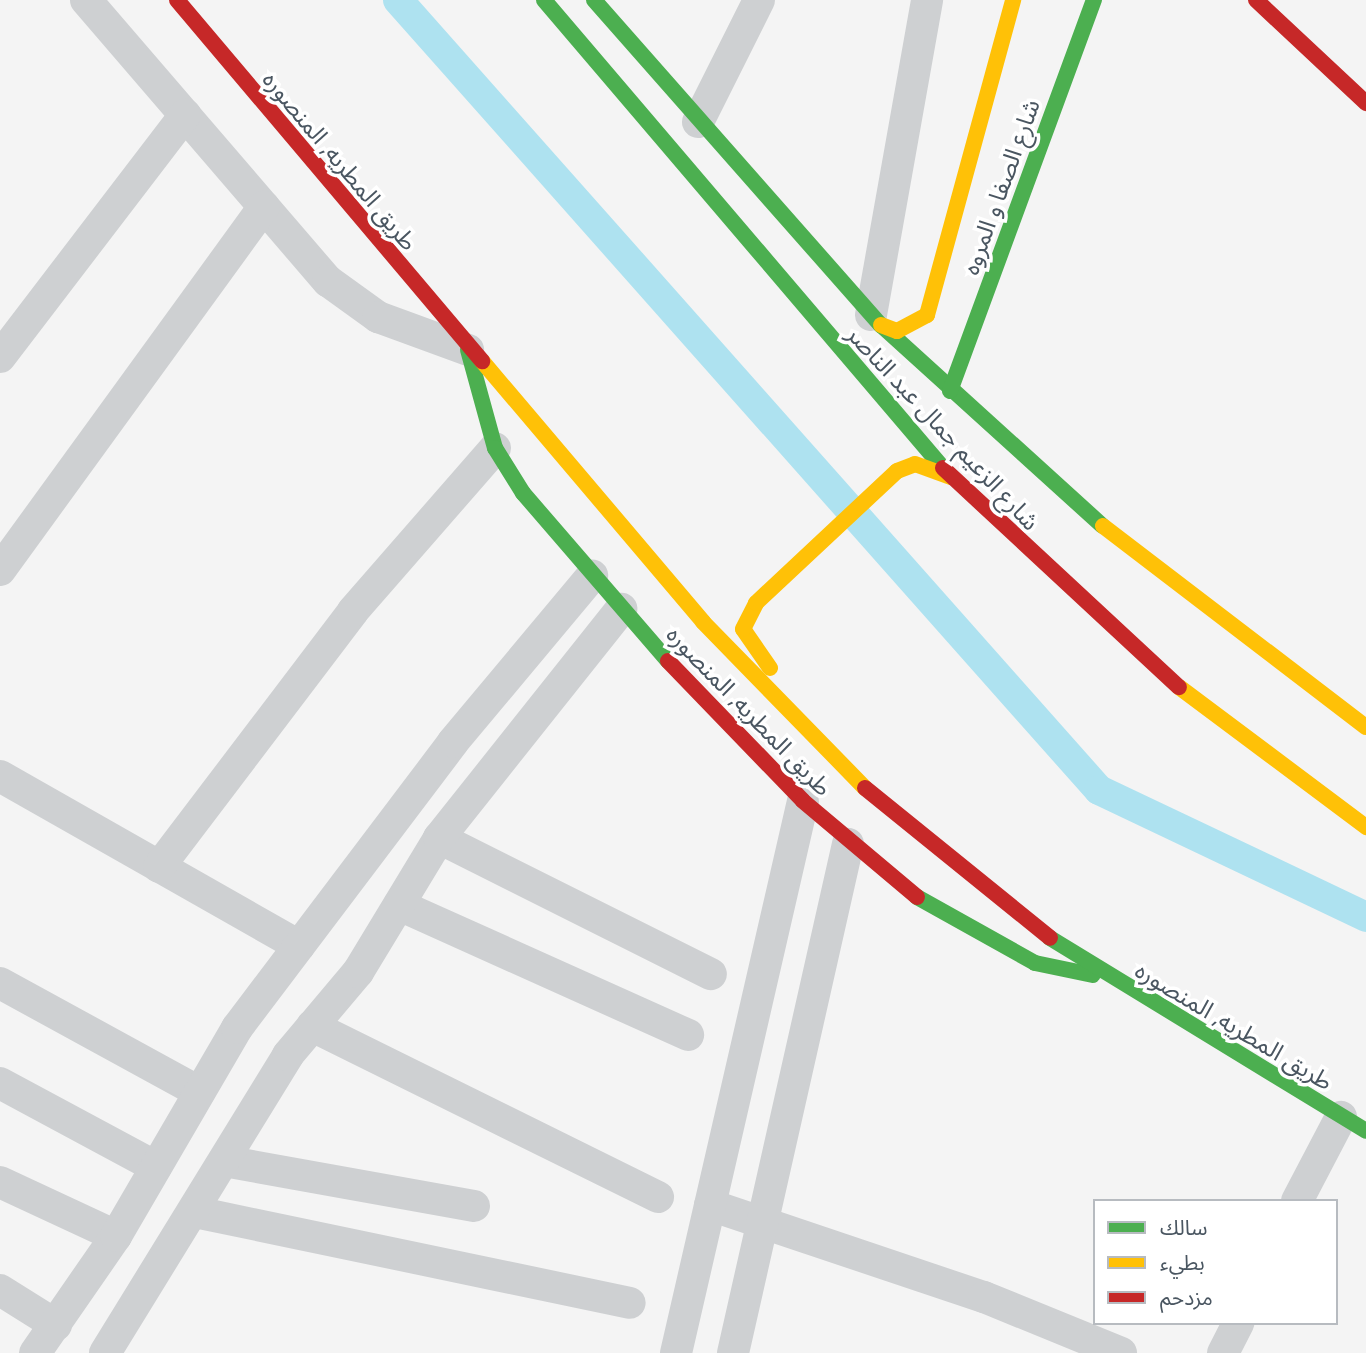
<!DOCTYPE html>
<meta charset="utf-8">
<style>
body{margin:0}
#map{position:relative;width:1366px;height:1353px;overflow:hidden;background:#f4f4f4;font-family:Figtree,"Noto Sans Arabic",sans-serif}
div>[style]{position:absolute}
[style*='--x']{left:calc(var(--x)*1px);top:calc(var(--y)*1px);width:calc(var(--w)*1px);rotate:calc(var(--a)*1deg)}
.canal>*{height:30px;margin:-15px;padding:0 15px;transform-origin:15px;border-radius:15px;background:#aee2f0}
.street>*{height:32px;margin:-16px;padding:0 16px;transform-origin:16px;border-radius:16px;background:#ced0d2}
.fast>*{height:16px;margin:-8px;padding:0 8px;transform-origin:8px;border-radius:8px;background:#4caf50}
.slow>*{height:16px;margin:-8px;padding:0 8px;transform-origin:8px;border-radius:8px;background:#ffc107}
.jam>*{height:16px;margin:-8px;padding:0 8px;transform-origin:8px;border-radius:8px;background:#c62828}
span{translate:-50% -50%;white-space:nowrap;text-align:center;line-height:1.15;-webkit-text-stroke:7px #fff;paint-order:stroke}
.street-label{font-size:24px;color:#4a5661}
.legend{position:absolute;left:1093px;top:1199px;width:245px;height:126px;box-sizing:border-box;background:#fff;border:2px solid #b7bbc0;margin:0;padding:9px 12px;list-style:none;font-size:21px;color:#4a5661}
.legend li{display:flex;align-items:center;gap:14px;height:35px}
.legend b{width:35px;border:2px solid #b7bbc0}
</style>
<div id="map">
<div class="canal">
<div style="--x:398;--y:0;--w:1056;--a:48.42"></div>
<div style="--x:1099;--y:790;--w:296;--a:25.4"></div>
</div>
<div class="street">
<div style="--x:86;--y:0;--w:371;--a:49.3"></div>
<div style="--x:328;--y:281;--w:62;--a:35.8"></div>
<div style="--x:378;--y:317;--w:96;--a:20.1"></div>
<div style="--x:698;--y:122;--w:136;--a:-63.4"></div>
<div style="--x:871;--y:315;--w:320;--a:-79.9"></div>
<div style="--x:0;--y:357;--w:305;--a:-52.6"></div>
<div style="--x:0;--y:570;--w:449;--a:-54"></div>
<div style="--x:0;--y:776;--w:344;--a:29.6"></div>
<div style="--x:439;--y:838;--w:304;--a:26.6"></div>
<div style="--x:159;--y:867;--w:321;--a:-52.8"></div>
<div style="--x:353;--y:611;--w:216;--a:-48.9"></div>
<div style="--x:399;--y:905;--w:317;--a:24.2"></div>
<div style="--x:0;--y:983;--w:227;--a:28.7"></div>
<div style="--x:312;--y:1026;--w:386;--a:26.3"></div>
<div style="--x:0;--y:1083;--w:177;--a:28.3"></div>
<div style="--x:224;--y:1161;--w:254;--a:10.2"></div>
<div style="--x:0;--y:1182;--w:128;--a:25"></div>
<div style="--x:1297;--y:1201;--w:95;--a:-62.4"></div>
<div style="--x:710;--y:1205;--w:289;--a:18.6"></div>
<div style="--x:984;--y:1297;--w:148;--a:22.2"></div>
<div style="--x:195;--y:1212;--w:444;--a:11.8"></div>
<div style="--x:0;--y:1290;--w:66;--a:32"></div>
<div style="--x:35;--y:1353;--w:142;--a:-55.3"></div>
<div style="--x:116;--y:1236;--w:241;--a:-59.8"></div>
<div style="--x:237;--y:1028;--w:358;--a:-52.9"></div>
<div style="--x:453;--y:742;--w:217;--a:-50.1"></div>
<div style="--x:105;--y:1353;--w:350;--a:-58.4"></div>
<div style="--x:288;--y:1055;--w:109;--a:-49.9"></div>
<div style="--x:358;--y:972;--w:157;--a:-58.8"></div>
<div style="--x:439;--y:838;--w:293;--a:-51.5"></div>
<div style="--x:676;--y:1353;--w:566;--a:-77.04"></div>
<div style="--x:733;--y:1353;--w:522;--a:-77.27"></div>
<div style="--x:1223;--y:1353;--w:34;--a:-63"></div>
</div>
<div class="fast">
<div style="--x:544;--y:0;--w:615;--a:49.55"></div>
<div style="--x:594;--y:0;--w:434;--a:48.6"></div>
<div style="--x:881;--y:325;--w:299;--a:42.2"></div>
<div style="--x:468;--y:350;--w:102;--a:74.6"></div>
<div style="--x:495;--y:448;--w:53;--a:58.1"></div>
<div style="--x:523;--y:493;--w:222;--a:49.2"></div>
<div style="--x:950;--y:391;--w:417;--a:-69.8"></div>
<div style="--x:917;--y:897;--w:135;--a:29.2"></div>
<div style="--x:1035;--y:963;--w:59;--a:11.7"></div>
<div style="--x:1050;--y:938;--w:370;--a:31.4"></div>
</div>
<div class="slow">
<div style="--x:881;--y:325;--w:17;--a:21"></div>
<div style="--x:897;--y:331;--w:34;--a:-28"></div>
<div style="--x:927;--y:315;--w:327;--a:-74.7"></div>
<div style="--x:482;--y:361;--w:342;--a:49.7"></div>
<div style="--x:703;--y:622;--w:232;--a:45.7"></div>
<div style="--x:1103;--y:526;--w:331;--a:37.4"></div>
<div style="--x:770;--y:668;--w:47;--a:-124.7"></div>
<div style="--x:743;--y:629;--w:29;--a:-63"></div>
<div style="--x:756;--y:603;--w:193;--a:-43.1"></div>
<div style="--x:897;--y:471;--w:19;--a:-21"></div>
<div style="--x:915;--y:464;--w:38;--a:20"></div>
<div style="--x:1179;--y:687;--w:234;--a:36.8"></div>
</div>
<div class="jam">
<div style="--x:177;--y:0;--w:473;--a:49.8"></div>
<div style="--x:1256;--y:0;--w:151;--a:43.1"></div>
<div style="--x:943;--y:468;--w:322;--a:42.9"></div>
<div style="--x:668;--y:661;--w:194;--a:46"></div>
<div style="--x:803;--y:801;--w:149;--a:40.1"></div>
<div style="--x:865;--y:788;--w:238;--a:39"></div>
</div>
<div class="street-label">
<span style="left:340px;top:161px;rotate:50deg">طريق المطريه, المنصوره</span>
<span style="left:1001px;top:187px;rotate:-70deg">شارع الصفا و المروه</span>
<span style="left:943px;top:428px;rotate:47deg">شارع الزعيم جمال عبد الناصر</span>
<span style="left:749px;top:711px;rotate:46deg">طريق المطريه, المنصوره</span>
<span style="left:1234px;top:1026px;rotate:31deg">طريق المطريه, المنصوره</span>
</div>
<ul class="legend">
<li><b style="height:9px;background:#4caf50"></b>سالك</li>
<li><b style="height:9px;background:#ffc107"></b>بطيء</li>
<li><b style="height:9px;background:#c62828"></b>مزدحم</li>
</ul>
</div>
